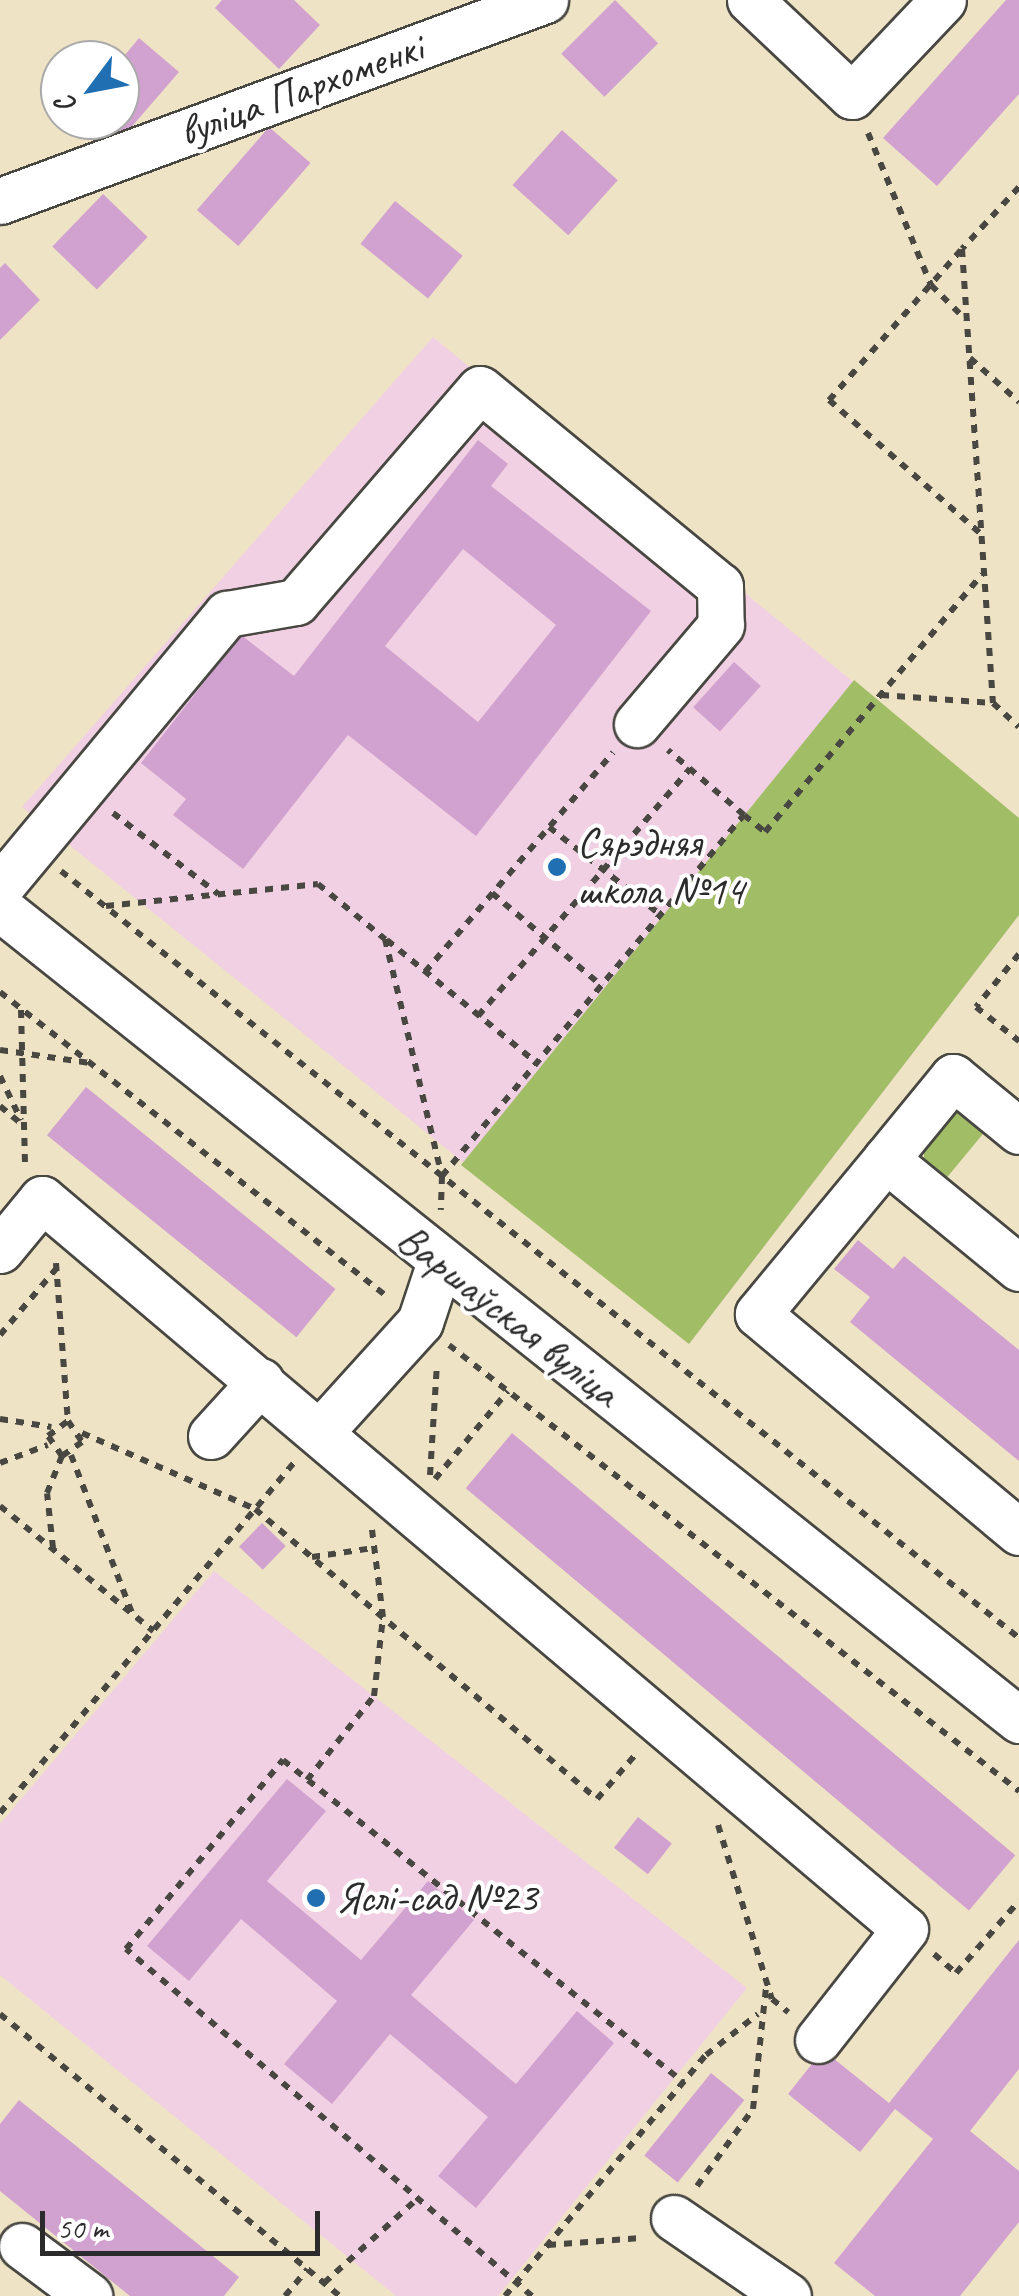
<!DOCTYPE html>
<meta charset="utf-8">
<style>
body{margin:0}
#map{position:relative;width:1019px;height:2296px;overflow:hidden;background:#efe3c5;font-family:Caveat,sans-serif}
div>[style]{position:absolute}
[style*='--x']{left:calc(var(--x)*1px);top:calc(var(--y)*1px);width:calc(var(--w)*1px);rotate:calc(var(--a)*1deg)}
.built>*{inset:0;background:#f1d0e3}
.green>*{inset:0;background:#a1be66}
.building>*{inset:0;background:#d1a2cf;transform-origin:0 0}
.path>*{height:6px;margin-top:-3px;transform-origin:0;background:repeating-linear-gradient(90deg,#484742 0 8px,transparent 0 16px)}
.roads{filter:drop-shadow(2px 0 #484742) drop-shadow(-2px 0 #484742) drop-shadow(0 2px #484742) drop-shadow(0 -2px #484742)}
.minor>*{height:45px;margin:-22.5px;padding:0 22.5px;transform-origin:22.5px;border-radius:22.5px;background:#fff}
.dots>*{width:28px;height:28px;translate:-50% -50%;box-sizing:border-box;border:5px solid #fff;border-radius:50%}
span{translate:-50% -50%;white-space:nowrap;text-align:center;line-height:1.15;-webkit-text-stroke:8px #fff;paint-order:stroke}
.street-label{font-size:42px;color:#2b2b2b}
.poi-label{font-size:42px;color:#2b2b2b}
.left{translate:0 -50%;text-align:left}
.north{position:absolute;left:40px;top:40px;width:100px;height:100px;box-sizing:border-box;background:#fff;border:2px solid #aaa;border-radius:50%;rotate:238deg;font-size:28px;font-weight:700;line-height:40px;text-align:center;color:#2b2b2b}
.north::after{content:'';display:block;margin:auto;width:35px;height:45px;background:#1f6fb2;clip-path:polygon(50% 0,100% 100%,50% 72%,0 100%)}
.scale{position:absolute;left:40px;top:2211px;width:280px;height:45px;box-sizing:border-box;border:5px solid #2b2b2b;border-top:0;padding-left:12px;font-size:30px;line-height:35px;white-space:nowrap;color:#2b2b2b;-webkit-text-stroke:8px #fff;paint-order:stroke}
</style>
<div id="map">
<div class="built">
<div style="clip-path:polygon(433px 337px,1019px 818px,1019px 915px,689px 1344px,22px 807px)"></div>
<div style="clip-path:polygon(214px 1571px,747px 1988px,498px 2296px,396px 2296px,0 1975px,0 1824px)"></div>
</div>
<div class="green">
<div style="clip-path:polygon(854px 680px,1019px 818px,1019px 915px,689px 1344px,461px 1165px)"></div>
<div style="clip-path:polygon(970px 1109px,992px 1123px,944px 1181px,924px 1158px,924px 1135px,950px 1111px)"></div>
</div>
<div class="building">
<div style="clip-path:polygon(222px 0,294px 0,320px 25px,279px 69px,215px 8px)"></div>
<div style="left:615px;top:0;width:61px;height:76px;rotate:45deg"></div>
<div style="clip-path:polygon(1006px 0,1019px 0,1019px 94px,937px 186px,883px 138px)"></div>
<div style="clip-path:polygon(139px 38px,179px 72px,115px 146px,86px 120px,120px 120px,120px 61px)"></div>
<div style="left:269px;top:127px;width:55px;height:110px;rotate:41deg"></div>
<div style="left:562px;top:130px;width:75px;height:74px;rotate:42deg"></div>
<div style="left:103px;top:194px;width:62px;height:73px;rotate:44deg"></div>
<div style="left:395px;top:201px;width:87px;height:55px;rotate:39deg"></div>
<div style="clip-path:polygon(5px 263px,40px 300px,0 340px,0 268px)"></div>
<div style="clip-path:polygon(evenodd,478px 440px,508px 464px,491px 486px,651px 611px,476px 836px,348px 735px,243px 869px,173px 815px,186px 799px,141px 763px,241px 635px,294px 676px,478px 440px,463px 549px,556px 625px,478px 722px,385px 646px,463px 549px)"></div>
<div style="left:734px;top:662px;width:36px;height:61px;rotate:42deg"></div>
<div style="left:86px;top:1087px;width:321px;height:62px;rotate:39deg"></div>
<div style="clip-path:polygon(858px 1240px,893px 1269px,904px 1256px,1019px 1350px,1019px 1461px,850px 1322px,870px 1297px,834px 1269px)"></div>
<div style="left:512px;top:1433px;width:657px;height:72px;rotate:40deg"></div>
<div style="left:262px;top:1523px;width:33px;height:33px;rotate:44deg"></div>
<div style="clip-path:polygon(287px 1779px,326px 1811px,267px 1881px,361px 1960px,428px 1881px,474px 1920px,411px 1995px,516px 2084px,577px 2011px,614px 2043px,476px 2208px,438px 2176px,488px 2117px,390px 2034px,332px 2104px,284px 2064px,337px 2001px,241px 1919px,189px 1981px,147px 1946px)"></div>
<div style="left:638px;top:1817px;width:43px;height:39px;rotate:38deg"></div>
<div style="clip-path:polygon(1019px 1940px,1019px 2069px,970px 2131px,1019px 2171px,1019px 2222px,960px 2296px,875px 2296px,834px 2263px,933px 2139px,895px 2109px,860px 2152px,788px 2094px,823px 2050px,889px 2103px)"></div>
<div style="left:711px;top:2073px;width:43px;height:106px;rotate:39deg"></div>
<div style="clip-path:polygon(19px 2100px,239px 2277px,224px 2296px,130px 2296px,0 2191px,0 2124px)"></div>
</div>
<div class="path">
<div style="--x:868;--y:133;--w:165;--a:67.5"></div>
<div style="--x:931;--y:285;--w:48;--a:45"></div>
<div style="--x:1019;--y:187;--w:84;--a:132.6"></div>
<div style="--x:962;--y:249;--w:455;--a:86.1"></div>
<div style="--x:993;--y:703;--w:35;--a:43"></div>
<div style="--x:961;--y:250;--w:200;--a:131.3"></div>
<div style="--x:829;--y:400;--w:203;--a:41.4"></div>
<div style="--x:970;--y:358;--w:66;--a:41.9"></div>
<div style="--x:881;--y:695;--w:112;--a:4.1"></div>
<div style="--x:113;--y:813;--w:133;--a:37.6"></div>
<div style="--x:744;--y:815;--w:27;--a:39"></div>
<div style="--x:765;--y:832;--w:337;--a:-49.9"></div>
<div style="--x:549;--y:827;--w:142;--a:38.2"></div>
<div style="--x:61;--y:871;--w:1227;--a:38.68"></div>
<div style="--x:492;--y:893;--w:144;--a:40.2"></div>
<div style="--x:106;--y:906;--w:213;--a:-5.9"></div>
<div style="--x:318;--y:884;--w:87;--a:39.4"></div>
<div style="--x:385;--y:939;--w:244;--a:76.5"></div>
<div style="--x:442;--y:1176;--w:34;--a:92"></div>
<div style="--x:387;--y:940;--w:194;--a:39.4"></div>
<div style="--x:1019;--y:954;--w:68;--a:129.1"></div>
<div style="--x:976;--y:1007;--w:55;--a:38.3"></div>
<div style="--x:425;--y:972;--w:289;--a:-49.4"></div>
<div style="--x:0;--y:992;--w:494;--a:38.2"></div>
<div style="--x:21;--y:1010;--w:157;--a:88.5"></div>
<div style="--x:478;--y:1016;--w:326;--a:-49.4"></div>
<div style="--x:0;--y:1050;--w:91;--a:8.2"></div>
<div style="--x:0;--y:1076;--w:49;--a:64.5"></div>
<div style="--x:0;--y:1106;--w:25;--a:40"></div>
<div style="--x:442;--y:1176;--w:471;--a:-50.1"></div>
<div style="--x:744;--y:815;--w:100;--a:-139.5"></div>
<div style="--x:56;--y:1263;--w:158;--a:85.7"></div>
<div style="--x:68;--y:1421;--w:25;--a:56"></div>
<div style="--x:82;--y:1442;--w:24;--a:145"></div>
<div style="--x:62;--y:1456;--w:24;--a:-125"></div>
<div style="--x:48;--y:1436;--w:25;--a:-37"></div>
<div style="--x:0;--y:1335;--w:87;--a:-49.7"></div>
<div style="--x:449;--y:1345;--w:724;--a:38.04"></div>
<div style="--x:0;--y:1419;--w:52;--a:8.9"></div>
<div style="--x:82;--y:1433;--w:189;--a:23.7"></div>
<div style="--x:255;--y:1509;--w:448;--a:40.3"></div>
<div style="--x:597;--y:1799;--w:60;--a:-49.1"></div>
<div style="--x:71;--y:1455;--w:169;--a:68.9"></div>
<div style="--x:0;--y:1463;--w:51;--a:-20.6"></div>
<div style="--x:430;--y:1475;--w:112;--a:-86.4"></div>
<div style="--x:435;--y:1479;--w:114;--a:-50.3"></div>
<div style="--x:0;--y:1506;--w:198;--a:39.2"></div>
<div style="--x:53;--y:1548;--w:55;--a:-96.2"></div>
<div style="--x:47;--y:1493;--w:40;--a:-68"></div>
<div style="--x:312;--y:1557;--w:63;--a:-8.3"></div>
<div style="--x:307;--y:1780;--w:107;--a:-51.4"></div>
<div style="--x:374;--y:1696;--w:80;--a:-83.5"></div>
<div style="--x:383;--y:1617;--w:88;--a:-97.2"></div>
<div style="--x:0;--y:1813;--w:459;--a:-50"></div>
<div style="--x:718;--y:1825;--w:182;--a:72.8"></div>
<div style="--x:772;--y:1999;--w:21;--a:39"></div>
<div style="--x:934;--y:1954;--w:29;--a:41"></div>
<div style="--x:956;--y:1973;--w:96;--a:-48.8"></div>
<div style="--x:0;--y:2014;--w:442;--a:39.7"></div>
<div style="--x:697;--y:2186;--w:95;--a:-54"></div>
<div style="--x:753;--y:2109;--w:123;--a:-83.9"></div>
<div style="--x:548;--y:2245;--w:93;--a:-4.3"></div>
<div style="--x:324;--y:2283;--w:125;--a:-42.1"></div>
<div style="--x:285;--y:2296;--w:35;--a:-50"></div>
<div style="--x:505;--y:2296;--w:314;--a:-50.2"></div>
<div style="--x:706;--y:2055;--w:66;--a:-38.3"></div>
<div style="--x:532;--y:2296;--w:534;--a:-139.48"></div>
<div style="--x:126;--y:1949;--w:246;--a:-50.3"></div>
<div style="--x:283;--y:1760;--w:514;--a:38.83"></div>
</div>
<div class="roads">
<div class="minor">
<div style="--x:750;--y:0;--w:140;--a:43.3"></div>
<div style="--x:852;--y:96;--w:132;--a:-46.5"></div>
<div style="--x:0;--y:201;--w:581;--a:-20.24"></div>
<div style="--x:0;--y:887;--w:355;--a:-50.3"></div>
<div style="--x:227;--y:614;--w:70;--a:-9.9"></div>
<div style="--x:296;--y:602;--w:281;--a:-49.2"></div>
<div style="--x:480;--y:389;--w:310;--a:39.4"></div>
<div style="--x:720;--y:586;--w:39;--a:89"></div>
<div style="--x:721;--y:625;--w:130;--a:130.3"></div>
<div style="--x:0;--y:908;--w:1303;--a:38.55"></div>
<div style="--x:886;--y:1159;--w:106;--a:-50.7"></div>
<div style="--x:953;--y:1077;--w:85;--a:39.3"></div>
<div style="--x:0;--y:1250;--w:66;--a:-50.5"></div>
<div style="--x:42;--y:1199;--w:1130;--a:40.23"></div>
<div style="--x:905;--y:1929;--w:141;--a:128.1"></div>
<div style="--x:1019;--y:1268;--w:172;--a:-140.7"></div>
<div style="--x:886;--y:1159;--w:201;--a:129.6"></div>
<div style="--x:758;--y:1314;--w:340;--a:39.9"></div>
<div style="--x:321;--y:1431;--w:147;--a:-47.8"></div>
<div style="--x:420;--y:1322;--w:63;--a:-71.6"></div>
<div style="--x:211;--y:1436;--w:74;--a:-47.7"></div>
<div style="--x:674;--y:2218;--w:138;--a:34.4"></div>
<div style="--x:22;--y:2246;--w:84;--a:36.7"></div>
</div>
</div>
<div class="dots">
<div style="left:557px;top:867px;background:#1f6fb2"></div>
<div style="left:316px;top:1898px;background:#1f6fb2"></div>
</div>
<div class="street-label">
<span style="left:301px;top:90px;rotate:-20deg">вуліца Пархоменкі</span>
<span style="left:508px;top:1316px;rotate:38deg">Варшаўская вуліца</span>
</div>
<div class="poi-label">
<span class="left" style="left:577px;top:867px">Сярэдняя<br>школа №14</span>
<span class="left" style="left:336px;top:1898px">Яслі-сад №23</span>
</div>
<div class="north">С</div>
<div class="scale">50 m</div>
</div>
